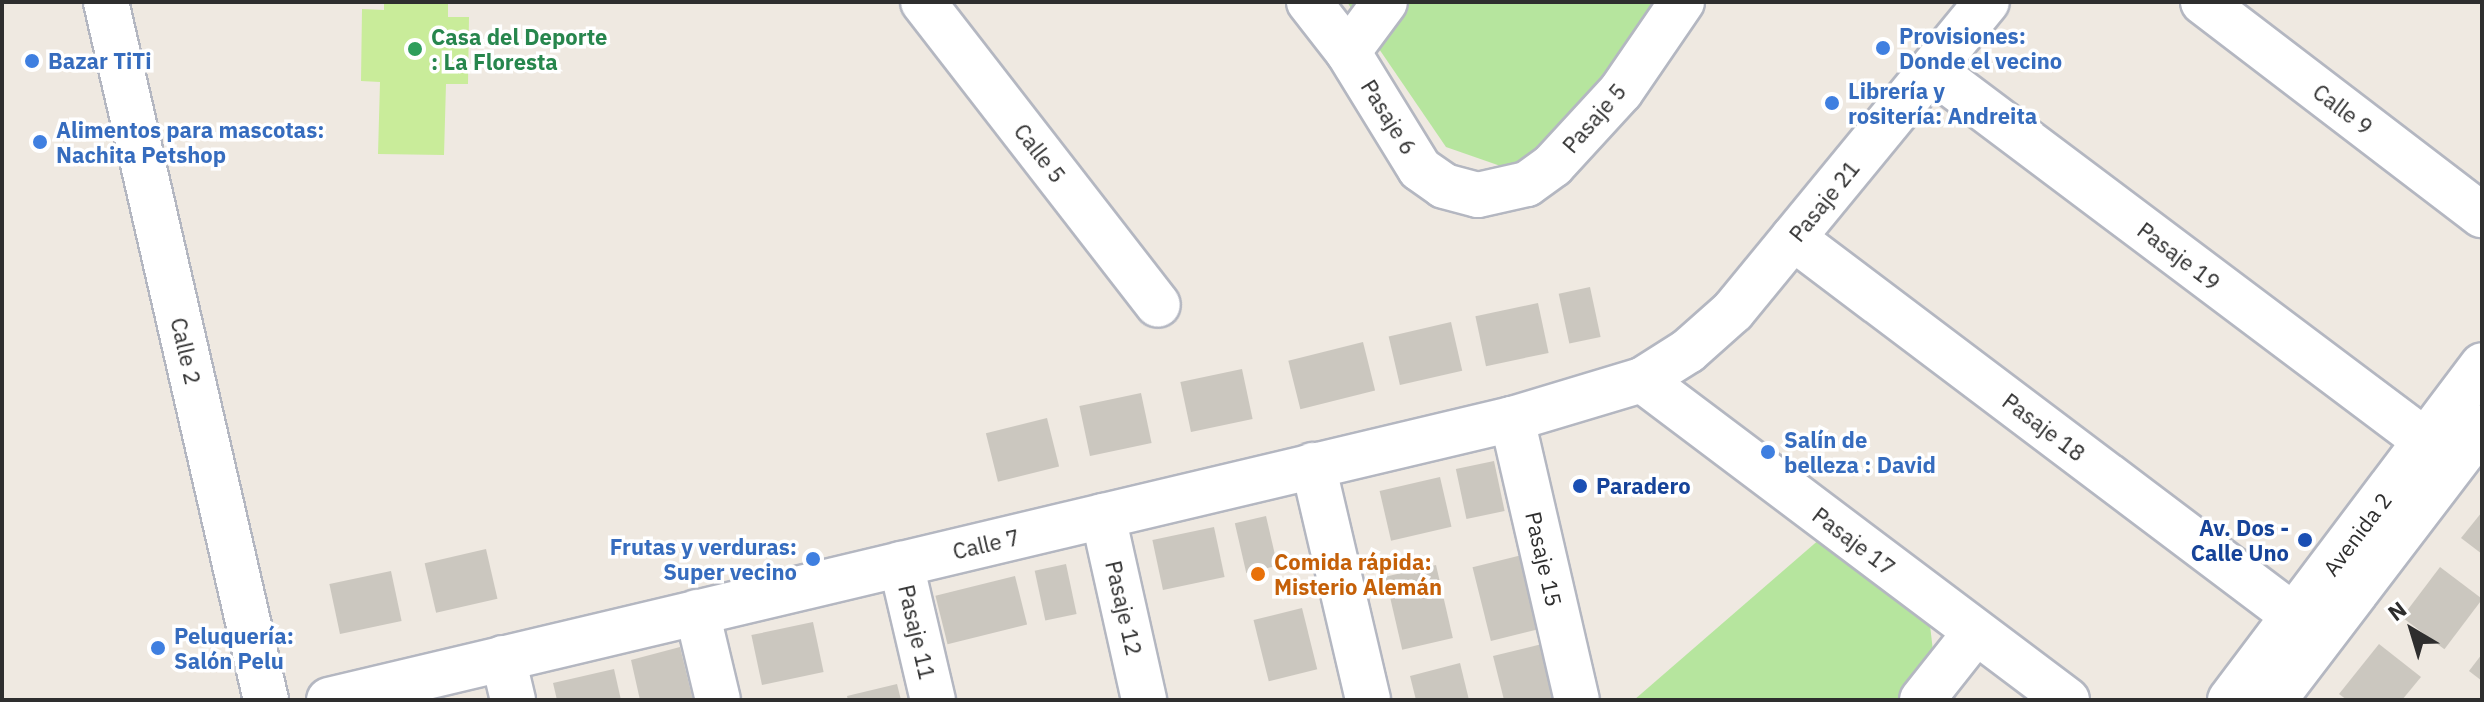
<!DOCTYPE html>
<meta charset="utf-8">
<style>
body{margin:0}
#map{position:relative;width:2484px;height:702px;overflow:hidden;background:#efe9e1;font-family:"IBM Plex Sans",sans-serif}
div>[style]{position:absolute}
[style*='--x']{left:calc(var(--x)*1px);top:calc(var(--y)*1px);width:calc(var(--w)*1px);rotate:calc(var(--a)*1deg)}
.green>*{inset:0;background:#b6e59e}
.pitch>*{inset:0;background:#c9ec9a}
.building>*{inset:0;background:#cbc7bf;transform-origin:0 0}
.roads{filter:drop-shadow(2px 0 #b4b7c1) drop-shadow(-2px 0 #b4b7c1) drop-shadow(0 2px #b4b7c1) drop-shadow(0 -2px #b4b7c1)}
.minor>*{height:44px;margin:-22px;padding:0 22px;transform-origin:22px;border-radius:22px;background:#fff}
.tertiary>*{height:44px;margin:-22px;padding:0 22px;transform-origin:22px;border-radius:22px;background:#fff}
.dots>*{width:22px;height:22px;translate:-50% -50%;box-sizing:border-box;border:4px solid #fff;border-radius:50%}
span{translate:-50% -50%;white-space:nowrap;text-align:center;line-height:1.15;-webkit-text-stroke:7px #fff;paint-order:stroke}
.shop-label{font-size:22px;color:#366cbe;font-weight:700}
.left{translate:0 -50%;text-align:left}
.right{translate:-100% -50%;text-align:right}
.leisure-label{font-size:22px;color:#27864d;font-weight:700}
.street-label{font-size:22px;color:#2e2e2e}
.transit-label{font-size:22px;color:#164399;font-weight:700}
.food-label{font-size:22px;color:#c56008;font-weight:700}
.frame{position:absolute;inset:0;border:4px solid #2e2e2e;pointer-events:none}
.north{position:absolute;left:2372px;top:590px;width:80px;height:80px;-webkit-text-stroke:6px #fff;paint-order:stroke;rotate:322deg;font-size:22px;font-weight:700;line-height:32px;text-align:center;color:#2e2e2e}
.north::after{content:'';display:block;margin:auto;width:28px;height:36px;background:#2e2e2e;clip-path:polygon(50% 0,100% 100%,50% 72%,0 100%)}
</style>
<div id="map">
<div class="green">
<div style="clip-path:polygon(1347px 2px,1671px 2px,1673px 16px,1512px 170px,1446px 147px)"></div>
<div style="clip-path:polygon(1821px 538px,1930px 625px,1934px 660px,1901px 700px,1634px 700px)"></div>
</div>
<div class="pitch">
<div style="clip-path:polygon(384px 2px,448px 2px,448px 17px,469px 17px,468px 84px,446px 84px,444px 155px,378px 154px,380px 82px,361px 81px,362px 9px,384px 10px)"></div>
</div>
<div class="building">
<div style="left:1590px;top:287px;width:51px;height:32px;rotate:78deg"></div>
<div style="left:1538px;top:303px;width:51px;height:64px;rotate:78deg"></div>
<div style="left:1451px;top:322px;width:50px;height:64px;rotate:77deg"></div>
<div style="left:1363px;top:342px;width:50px;height:77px;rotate:76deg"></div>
<div style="left:1242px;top:369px;width:51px;height:63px;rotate:78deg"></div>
<div style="left:1141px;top:393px;width:51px;height:63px;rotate:78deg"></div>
<div style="left:1047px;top:418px;width:50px;height:63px;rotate:76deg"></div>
<div style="left:1494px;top:461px;width:51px;height:39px;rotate:78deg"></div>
<div style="left:1440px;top:477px;width:51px;height:62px;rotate:77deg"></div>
<div style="clip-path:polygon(2482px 512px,2482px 554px,2461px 538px)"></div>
<div style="left:1266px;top:516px;width:51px;height:32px;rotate:77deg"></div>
<div style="left:1214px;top:527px;width:51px;height:63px;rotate:78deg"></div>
<div style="left:486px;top:549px;width:51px;height:63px;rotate:77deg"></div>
<div style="left:1522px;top:555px;width:76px;height:51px;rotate:76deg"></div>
<div style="left:1066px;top:564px;width:51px;height:32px;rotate:78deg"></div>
<div style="left:1436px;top:565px;width:75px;height:52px;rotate:77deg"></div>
<div style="left:2440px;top:567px;width:53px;height:63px;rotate:37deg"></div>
<div style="left:391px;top:571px;width:51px;height:63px;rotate:78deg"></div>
<div style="left:1015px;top:576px;width:50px;height:82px;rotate:76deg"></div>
<div style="left:1302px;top:608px;width:63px;height:50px;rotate:76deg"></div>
<div style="left:813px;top:622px;width:51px;height:63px;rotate:78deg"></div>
<div style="clip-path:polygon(1542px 644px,1556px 700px,1504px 700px,1493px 656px)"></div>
<div style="clip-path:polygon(2379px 644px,2421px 677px,2402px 700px,2347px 700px,2339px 694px)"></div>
<div style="clip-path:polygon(680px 647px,693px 700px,640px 700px,631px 660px)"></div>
<div style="clip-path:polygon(2482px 654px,2482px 681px,2469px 671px)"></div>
<div style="clip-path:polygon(1460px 663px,1469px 700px,1416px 700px,1410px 676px)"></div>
<div style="clip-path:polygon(614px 669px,621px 700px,557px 700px,553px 683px)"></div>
<div style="clip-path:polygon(897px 684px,901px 700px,848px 700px,847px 696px)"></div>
</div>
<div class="roads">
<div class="minor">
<div style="--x:106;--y:2;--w:716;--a:77.09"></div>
<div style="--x:923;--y:2;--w:383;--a:52.2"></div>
<div style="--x:1309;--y:2;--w:63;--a:52"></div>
<div style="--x:1348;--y:52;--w:137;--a:58.4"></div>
<div style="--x:1420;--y:169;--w:29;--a:35"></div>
<div style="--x:1444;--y:186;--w:35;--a:15"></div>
<div style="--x:1478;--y:195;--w:50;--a:-12.7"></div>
<div style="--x:1527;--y:184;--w:32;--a:-36"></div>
<div style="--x:1553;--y:165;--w:100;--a:-47.4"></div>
<div style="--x:1621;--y:91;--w:108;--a:-55.6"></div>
<div style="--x:2203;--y:2;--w:351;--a:37.4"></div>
<div style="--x:1348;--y:52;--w:62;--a:-53.5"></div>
<div style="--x:1932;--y:70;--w:619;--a:36.93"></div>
<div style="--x:1793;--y:238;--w:628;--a:37.03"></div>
<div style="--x:1642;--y:380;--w:532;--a:36.98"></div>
<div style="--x:1512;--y:419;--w:288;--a:77"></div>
<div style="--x:1313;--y:465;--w:241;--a:76.8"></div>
<div style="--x:1103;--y:516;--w:189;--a:77.4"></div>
<div style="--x:901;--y:564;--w:140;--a:76.8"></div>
<div style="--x:697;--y:612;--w:90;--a:76.6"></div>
<div style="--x:503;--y:658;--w:43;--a:76.6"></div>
<div style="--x:329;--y:700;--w:1216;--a:-13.36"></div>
<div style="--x:1512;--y:419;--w:136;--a:-16.7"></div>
<div style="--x:1642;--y:380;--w:54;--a:-32.2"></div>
<div style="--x:1688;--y:351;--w:60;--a:-41.6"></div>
<div style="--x:1733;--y:311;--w:400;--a:-50.6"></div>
<div style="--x:1922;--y:700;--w:85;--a:-51.7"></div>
</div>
<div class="tertiary">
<div style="--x:2230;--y:700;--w:419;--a:-53"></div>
<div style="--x:2274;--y:700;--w:343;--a:-52.7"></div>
</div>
</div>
<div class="dots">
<div style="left:1883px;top:48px;background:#3f7fe0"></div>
<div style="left:415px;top:49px;background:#2e9e5b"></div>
<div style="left:32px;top:61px;background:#3f7fe0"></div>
<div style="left:1832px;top:103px;background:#3f7fe0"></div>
<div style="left:40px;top:142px;background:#3f7fe0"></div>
<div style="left:1768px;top:452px;background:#3f7fe0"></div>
<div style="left:1580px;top:486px;background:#1a4fb4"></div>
<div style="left:2305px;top:540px;background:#1a4fb4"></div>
<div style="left:813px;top:559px;background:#3f7fe0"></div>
<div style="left:1258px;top:574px;background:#e8710a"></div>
<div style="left:158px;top:648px;background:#3f7fe0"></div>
</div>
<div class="shop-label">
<span class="left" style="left:1899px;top:48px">Provisiones:<br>Donde el vecino</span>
<span class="left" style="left:48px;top:61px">Bazar TiTi</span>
<span class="left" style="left:1848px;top:103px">Librería y<br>rositería: Andreita</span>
<span class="left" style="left:56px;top:142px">Alimentos para mascotas:<br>Nachita Petshop</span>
<span class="left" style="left:1784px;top:452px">Salín de<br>belleza : David</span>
<span class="right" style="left:797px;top:559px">Frutas y verduras:<br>Super vecino</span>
<span class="left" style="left:174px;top:648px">Peluquería:<br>Salón Pelu</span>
</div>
<div class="leisure-label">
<span class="left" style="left:431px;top:49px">Casa del Deporte<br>: La Floresta</span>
</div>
<div class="street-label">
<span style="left:2343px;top:109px;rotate:37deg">Calle 9</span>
<span style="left:1389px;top:117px;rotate:58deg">Pasaje 6</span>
<span style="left:1594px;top:118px;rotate:-49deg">Pasaje 5</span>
<span style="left:1040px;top:153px;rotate:52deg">Calle 5</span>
<span style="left:1824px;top:201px;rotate:-51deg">Pasaje 21</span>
<span style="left:2179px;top:256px;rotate:37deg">Pasaje 19</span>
<span style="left:186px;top:351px;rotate:77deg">Calle 2</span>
<span style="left:2044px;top:427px;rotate:37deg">Pasaje 18</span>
<span style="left:2357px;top:534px;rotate:-53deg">Avenida 2</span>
<span style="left:1854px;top:541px;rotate:37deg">Pasaje 17</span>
<span style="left:986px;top:544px;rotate:-13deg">Calle 7</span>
<span style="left:1544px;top:559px;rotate:77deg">Pasaje 15</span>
<span style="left:1124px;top:608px;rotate:77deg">Pasaje 12</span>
<span style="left:917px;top:632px;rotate:77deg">Pasaje 11</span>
</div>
<div class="transit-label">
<span class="left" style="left:1596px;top:486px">Paradero</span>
<span class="right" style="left:2289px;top:540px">Av. Dos -<br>Calle Uno</span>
</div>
<div class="food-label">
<span class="left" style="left:1274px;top:574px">Comida rápida:<br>Misterio Alemán</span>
</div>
<div class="frame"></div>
<div class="north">N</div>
</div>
